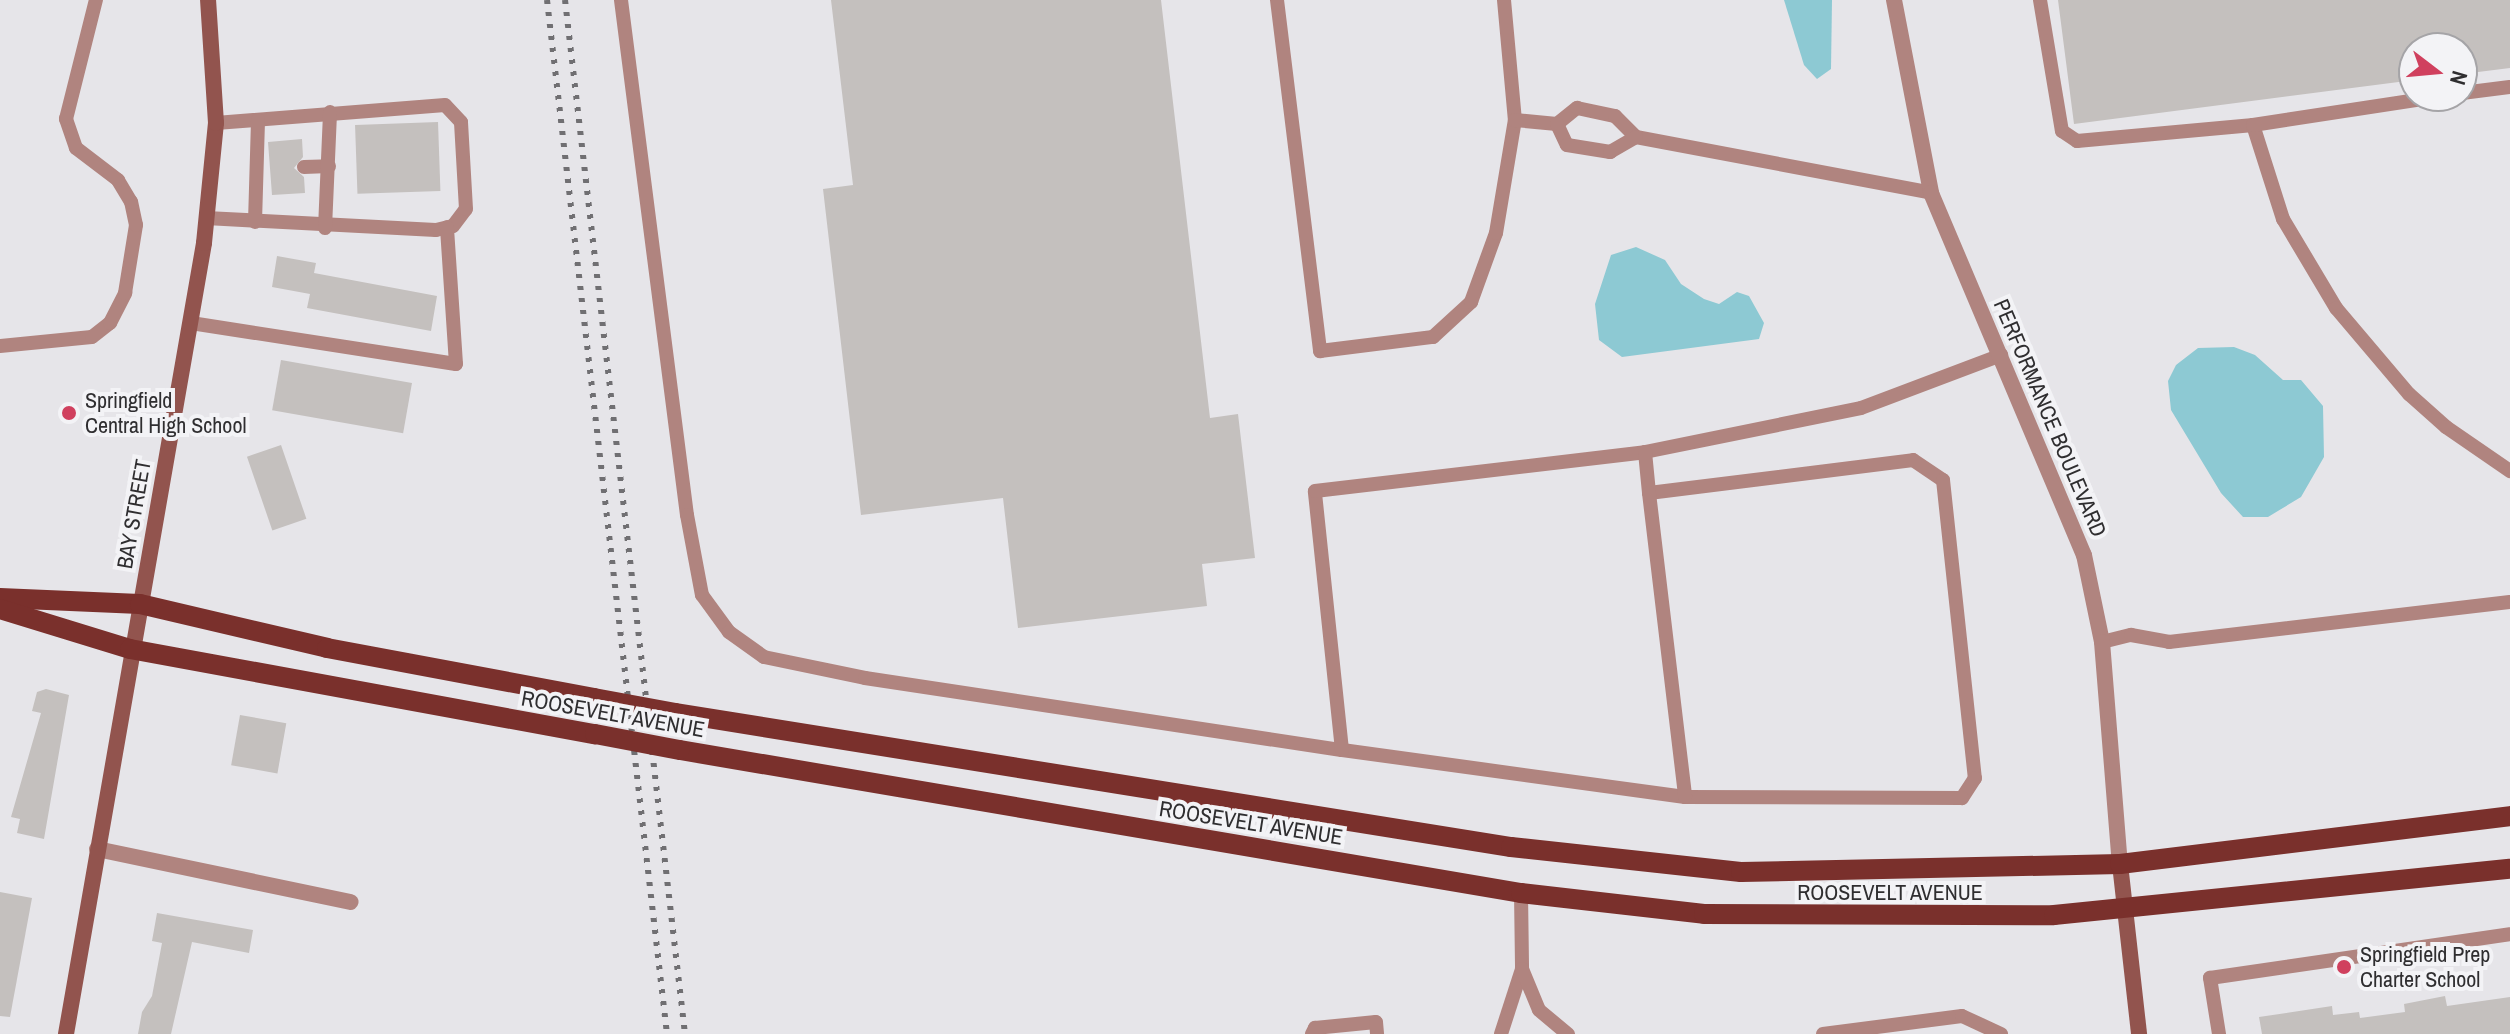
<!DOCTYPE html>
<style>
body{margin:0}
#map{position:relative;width:2510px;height:1034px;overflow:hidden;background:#e6e5e9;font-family:"Archivo Narrow",sans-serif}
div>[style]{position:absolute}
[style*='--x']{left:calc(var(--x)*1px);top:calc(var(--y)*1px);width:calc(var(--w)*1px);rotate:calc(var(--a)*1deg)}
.water>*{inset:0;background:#8dc9d3}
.building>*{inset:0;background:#c4c0be;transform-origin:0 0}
.lane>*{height:14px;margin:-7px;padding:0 7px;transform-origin:7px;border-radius:7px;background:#b0847f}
.street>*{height:16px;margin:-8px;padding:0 8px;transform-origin:8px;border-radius:8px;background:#b0847f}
.secondary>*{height:16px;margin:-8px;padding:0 8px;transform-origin:8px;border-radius:8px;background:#92544e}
.primary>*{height:20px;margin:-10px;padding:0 10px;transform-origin:10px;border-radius:10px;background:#7a302c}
.rail>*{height:6px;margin-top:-3px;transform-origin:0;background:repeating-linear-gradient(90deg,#706f72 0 4px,transparent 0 12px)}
.primary-bridge>*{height:20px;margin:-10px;padding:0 10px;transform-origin:10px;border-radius:10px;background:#7a302c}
.dots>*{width:22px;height:22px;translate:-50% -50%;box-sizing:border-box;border:4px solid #f3f3f6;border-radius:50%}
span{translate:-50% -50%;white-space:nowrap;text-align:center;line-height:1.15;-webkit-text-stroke:8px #f3f3f6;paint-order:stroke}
.poi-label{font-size:22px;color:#2f2e30}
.left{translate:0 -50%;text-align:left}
.street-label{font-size:22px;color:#2f2e30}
.north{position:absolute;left:2398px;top:32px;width:80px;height:80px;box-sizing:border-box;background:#f3f3f6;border:2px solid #a5a4a7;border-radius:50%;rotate:106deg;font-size:22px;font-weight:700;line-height:32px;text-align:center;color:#2f2e30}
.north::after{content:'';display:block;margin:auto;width:28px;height:36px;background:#d0405e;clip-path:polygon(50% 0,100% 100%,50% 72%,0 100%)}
</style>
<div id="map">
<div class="water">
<div style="clip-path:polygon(1784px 0,1832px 0,1831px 69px,1817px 79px,1804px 65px)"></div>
<div style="clip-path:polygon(1636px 247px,1665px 260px,1681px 284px,1704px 299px,1719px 304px,1737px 292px,1749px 296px,1764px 323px,1759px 339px,1622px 357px,1599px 340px,1595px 304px,1611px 255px)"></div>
<div style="clip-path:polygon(2234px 347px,2255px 355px,2283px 380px,2301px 380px,2323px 406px,2324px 457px,2301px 497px,2268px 517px,2243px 517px,2221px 493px,2171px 410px,2168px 381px,2176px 365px,2198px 348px)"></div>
</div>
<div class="building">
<div style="clip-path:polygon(831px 0,1161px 0,1210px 418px,1238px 414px,1255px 558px,1202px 564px,1207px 606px,1018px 628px,1003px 498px,861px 515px,823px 189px,853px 185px)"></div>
<div style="clip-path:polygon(2058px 0,2510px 0,2510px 68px,2462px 74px,2462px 48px,2414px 48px,2414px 80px,2074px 124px)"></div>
<div style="left:438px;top:122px;width:69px;height:83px;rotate:88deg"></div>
<div style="clip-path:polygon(302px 139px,303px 157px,294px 168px,304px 177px,305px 193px,272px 195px,268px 142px)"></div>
<div style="clip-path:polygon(277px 256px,316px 263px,314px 273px,437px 296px,431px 331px,307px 308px,310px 294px,272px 287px)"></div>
<div style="left:281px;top:360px;width:133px;height:51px;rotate:10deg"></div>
<div style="left:281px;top:445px;width:78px;height:36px;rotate:71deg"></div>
<div style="clip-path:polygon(46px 689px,69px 695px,44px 839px,17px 833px,20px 819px,11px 817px,41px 713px,32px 711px,37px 692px)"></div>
<div style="left:240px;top:715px;width:47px;height:51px;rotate:10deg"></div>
<div style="clip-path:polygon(0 892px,32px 898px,10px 1017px,0 1016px)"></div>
<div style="clip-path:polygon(157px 913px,253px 930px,249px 953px,192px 942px,171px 1034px,138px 1034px,142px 1012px,152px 996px,162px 943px,152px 941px)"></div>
<div style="clip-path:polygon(2445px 996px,2447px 1006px,2510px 997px,2510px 1034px,2262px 1034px,2259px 1017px,2332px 1006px,2333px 1015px,2359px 1012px,2360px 1018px,2405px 1012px,2404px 1004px)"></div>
</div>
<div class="lane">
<div style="--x:621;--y:0;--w:519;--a:82.7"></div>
<div style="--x:687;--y:515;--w:81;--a:79.4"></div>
<div style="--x:702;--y:595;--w:46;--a:53.9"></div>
<div style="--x:729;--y:632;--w:43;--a:35.5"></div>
<div style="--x:764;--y:657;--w:103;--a:11.7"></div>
<div style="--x:865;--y:678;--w:482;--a:8.6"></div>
<div style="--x:1277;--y:0;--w:354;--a:83"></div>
<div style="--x:1320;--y:351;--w:114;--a:-7.1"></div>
<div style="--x:1433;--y:337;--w:52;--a:-42.6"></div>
<div style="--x:1471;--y:302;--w:73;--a:-70.1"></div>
<div style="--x:1496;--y:233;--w:115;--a:-80.5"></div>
<div style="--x:1504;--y:0;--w:121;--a:84.8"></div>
<div style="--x:1515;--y:120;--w:42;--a:5.4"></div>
<div style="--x:1557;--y:124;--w:26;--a:-39"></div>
<div style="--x:1577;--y:108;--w:39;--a:12"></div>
<div style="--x:1615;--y:116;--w:30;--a:45"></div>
<div style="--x:1636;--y:137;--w:300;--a:10.7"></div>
<div style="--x:2040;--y:0;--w:133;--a:80.5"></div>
<div style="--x:2062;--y:131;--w:18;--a:34"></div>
<div style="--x:2077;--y:141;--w:177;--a:-5.2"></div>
<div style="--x:2253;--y:125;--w:99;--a:72.3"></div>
<div style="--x:2283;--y:219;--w:104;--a:59.2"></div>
<div style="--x:2336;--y:308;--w:113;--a:49.7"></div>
<div style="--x:2409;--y:394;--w:50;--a:41.7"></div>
<div style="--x:2446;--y:427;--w:78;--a:34.5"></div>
<div style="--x:2462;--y:93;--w:48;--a:-7.1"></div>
<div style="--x:1557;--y:124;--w:23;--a:65"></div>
<div style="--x:1567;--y:145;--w:44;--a:9.2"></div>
<div style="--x:1610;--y:152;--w:30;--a:-30"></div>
<div style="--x:2253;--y:125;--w:191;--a:-8.7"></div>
<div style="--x:304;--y:167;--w:25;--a:-2"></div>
<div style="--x:206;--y:218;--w:230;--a:3"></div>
<div style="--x:436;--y:230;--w:17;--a:-13"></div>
<div style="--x:453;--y:226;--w:21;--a:-53"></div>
<div style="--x:466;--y:209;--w:87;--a:-93.3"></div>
<div style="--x:461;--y:122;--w:23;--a:-133"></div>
<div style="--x:445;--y:105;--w:230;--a:175.5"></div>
<div style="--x:255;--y:222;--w:102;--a:-88.3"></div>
<div style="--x:325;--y:228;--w:116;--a:-87.5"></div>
<div style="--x:191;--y:323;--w:268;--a:8.8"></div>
<div style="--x:456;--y:364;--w:137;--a:-93.8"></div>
<div style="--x:0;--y:346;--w:92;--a:-5.6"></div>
<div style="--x:92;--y:337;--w:23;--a:-38"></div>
<div style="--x:110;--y:323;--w:34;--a:-63"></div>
<div style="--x:125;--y:293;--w:69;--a:-80.8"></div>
<div style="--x:136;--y:225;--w:24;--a:-102"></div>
<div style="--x:131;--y:202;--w:26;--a:-121"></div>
<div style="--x:118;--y:180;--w:53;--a:-142.7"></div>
<div style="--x:76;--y:148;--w:31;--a:-109"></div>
<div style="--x:66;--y:119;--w:123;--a:-75.9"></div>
<div style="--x:1645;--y:452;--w:220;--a:-11.5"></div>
<div style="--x:1861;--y:408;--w:150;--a:-20.7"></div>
<div style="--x:1649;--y:493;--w:266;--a:-7.1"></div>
<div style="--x:1913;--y:460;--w:36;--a:34"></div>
<div style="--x:1943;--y:480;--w:300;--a:83.9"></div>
<div style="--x:1975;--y:778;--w:24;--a:123"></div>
<div style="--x:1962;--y:798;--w:277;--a:-179.8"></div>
<div style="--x:1685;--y:797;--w:346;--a:-172.2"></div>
<div style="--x:1342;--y:750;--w:260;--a:-96"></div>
<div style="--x:1315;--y:491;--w:332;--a:-6.7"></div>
<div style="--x:1645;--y:452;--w:41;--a:84.4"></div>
<div style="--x:1649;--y:493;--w:306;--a:83.2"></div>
<div style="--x:2102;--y:642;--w:30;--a:-14"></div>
<div style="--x:2131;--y:635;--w:39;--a:10"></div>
<div style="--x:2169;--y:642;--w:343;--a:-6.7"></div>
<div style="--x:1521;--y:893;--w:76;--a:89.2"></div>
<div style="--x:1312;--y:1034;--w:7;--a:-63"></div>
<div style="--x:1315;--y:1028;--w:61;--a:-5.6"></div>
<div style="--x:1376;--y:1022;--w:12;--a:85"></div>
<div style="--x:1501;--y:1034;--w:68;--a:-72.1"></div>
<div style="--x:1522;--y:969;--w:44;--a:67.5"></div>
<div style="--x:1539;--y:1010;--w:38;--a:40"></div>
<div style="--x:1823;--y:1034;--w:140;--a:-7.4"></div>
<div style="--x:1962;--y:1016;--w:43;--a:24.8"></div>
<div style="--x:2219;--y:1034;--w:57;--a:-99.1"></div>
<div style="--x:2210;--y:978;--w:303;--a:-8.3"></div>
</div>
<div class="street">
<div style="--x:1894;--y:0;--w:197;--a:79.1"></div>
<div style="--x:1931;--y:193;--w:393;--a:67.1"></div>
<div style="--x:2084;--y:555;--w:89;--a:78.3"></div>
<div style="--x:2102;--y:642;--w:223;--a:85.4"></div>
<div style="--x:97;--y:849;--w:259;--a:11.8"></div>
</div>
<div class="secondary">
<div style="--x:2120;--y:864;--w:171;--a:83.6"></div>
<div style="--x:66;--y:1034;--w:803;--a:-80.1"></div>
<div style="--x:204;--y:243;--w:121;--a:-84.3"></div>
<div style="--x:216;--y:123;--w:123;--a:-93.7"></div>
</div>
<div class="primary">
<div style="--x:0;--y:598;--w:140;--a:2.5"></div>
<div style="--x:140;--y:604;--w:192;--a:13.2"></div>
<div style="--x:327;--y:648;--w:272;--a:10.6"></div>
<div style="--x:0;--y:609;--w:136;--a:17.1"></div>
<div style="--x:130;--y:649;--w:473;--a:10.4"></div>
<div style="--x:676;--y:713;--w:846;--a:9.12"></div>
<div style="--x:1511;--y:847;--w:231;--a:6.2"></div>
<div style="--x:1741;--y:872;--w:379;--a:-1.2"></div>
<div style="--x:2120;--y:864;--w:393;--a:-7"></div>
<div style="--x:680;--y:750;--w:853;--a:9.65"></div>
<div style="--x:1521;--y:893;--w:184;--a:6.5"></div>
<div style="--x:1704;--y:914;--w:350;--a:0.2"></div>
<div style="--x:2054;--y:915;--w:458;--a:-5.8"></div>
</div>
<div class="rail">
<div style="--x:547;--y:0;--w:1041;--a:83.38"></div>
<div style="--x:565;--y:0;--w:1041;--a:83.38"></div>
</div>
<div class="primary-bridge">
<div style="--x:594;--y:698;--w:83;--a:10.4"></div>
<div style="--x:595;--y:734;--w:86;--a:10.7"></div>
</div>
<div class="dots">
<div style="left:69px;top:413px;background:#d0405e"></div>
<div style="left:2344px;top:967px;background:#d0405e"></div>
</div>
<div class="poi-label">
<span class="left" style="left:85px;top:413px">Springfield<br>Central High School</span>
<span class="left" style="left:2360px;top:967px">Springfield Prep<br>Charter School</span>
</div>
<div class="street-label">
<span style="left:2050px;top:418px;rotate:67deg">PERFORMANCE BOULEVARD</span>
<span style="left:134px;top:514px;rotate:-80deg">BAY STREET</span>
<span style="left:613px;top:714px;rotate:10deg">ROOSEVELT AVENUE</span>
<span style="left:1251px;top:823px;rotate:9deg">ROOSEVELT AVENUE</span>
<span style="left:1890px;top:893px">ROOSEVELT AVENUE</span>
</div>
<div class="north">N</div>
</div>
